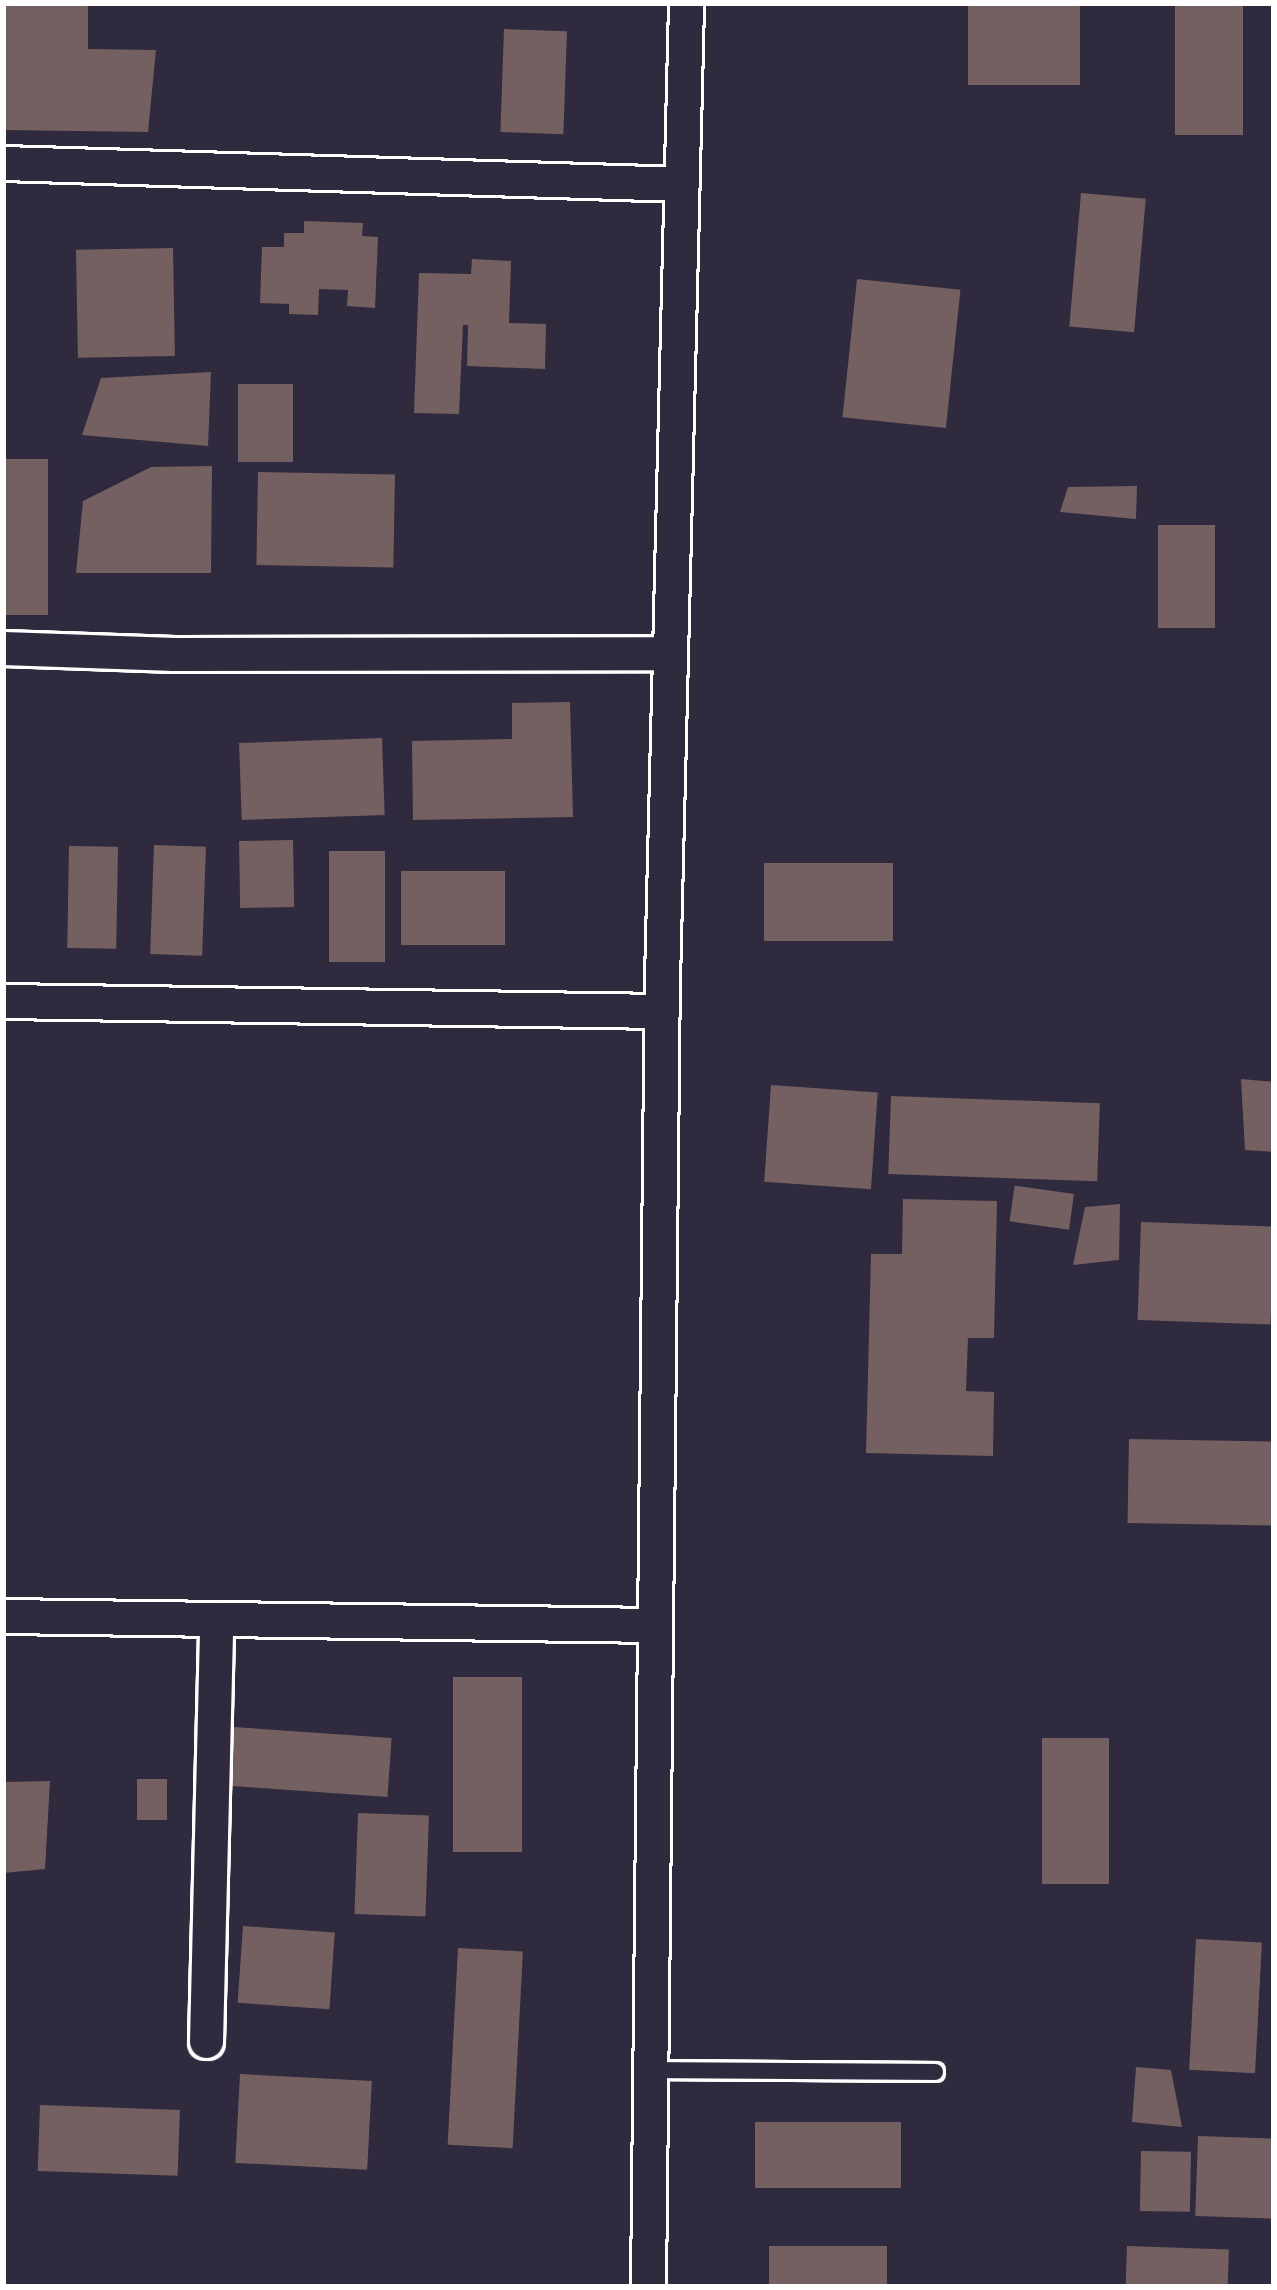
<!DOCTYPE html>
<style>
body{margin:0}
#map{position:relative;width:1277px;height:2290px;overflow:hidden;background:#2f2a3d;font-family:Dekko,sans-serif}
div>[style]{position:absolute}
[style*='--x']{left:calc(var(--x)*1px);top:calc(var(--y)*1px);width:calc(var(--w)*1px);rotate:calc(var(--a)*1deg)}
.building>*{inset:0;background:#746061;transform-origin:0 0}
.roads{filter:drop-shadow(3px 0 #fff) drop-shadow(-3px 0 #fff) drop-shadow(0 3px #fff) drop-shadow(0 -3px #fff)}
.service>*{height:16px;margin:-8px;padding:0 8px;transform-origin:8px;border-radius:8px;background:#2f2a3d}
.minor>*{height:33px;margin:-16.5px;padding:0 16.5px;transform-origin:16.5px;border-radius:16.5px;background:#2f2a3d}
span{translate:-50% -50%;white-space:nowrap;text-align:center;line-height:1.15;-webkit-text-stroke:12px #2f2a3d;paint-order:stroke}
.frame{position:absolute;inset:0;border:6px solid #fff;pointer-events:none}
</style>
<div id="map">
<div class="building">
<div style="clip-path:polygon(3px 3px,88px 3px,88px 49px,156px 50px,148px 132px,3px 130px)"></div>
<div style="left:968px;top:3px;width:112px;height:82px"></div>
<div style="left:1175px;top:3px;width:68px;height:132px"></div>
<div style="left:504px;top:29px;width:63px;height:103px;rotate:2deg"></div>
<div style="left:1081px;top:193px;width:65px;height:134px;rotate:5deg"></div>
<div style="clip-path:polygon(304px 221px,363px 223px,362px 236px,378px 237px,375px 308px,347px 306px,348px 290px,319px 289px,318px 315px,289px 314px,289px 304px,260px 303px,262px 247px,284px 247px,284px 233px,304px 233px)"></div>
<div style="left:173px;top:248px;width:108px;height:97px;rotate:89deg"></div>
<div style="clip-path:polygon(472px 259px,511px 261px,509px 323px,546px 324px,545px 369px,467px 366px,468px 325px,463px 325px,459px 414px,414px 413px,419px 273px,471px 274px)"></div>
<div style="left:857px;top:279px;width:104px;height:139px;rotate:6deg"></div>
<div style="clip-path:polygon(211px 372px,208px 446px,82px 435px,101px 378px)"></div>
<div style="left:238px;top:384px;width:55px;height:78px"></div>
<div style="left:3px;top:459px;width:45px;height:156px"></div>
<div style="clip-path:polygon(212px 466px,211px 573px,76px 573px,83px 501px,151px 467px)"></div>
<div style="left:258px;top:472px;width:137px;height:93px;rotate:1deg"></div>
<div style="clip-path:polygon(1137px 486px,1136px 519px,1060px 512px,1068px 487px)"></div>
<div style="left:1158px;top:525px;width:57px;height:103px"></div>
<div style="clip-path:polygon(570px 702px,573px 817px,413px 820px,412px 741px,512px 739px,512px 703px)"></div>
<div style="left:382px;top:738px;width:77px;height:143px;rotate:88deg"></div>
<div style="left:293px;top:840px;width:67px;height:54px;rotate:89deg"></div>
<div style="left:154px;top:845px;width:52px;height:109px;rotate:2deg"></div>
<div style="left:69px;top:846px;width:49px;height:102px;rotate:1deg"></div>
<div style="left:329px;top:851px;width:56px;height:111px"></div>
<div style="left:764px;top:863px;width:129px;height:78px"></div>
<div style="left:401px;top:871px;width:104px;height:74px"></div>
<div style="clip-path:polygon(1241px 1079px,1274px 1082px,1274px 1152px,1245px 1150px)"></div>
<div style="left:771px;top:1085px;width:107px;height:97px;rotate:4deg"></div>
<div style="left:891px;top:1096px;width:209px;height:78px;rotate:2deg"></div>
<div style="left:1074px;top:1194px;width:36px;height:60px;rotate:98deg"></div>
<div style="clip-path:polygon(903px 1199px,997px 1201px,994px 1338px,968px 1338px,966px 1391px,994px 1392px,993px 1456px,866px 1453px,871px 1254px,902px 1254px)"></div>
<div style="clip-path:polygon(1120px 1204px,1119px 1260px,1073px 1265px,1085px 1207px)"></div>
<div style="left:1141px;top:1222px;width:133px;height:98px;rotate:2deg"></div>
<div style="left:1129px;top:1439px;width:145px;height:84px;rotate:1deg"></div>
<div style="left:453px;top:1677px;width:69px;height:175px"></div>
<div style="left:234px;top:1727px;width:158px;height:59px;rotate:4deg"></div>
<div style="left:1042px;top:1738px;width:67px;height:146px"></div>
<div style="left:137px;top:1779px;width:30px;height:41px"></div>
<div style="clip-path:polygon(50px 1781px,45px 1869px,3px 1873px,3px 1782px)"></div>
<div style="left:358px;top:1813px;width:71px;height:101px;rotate:2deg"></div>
<div style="left:243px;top:1926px;width:92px;height:77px;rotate:4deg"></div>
<div style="left:1196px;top:1939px;width:66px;height:131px;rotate:3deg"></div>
<div style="left:458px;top:1948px;width:65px;height:197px;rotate:3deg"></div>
<div style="clip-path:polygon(1136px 2067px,1171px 2070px,1182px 2127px,1132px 2122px)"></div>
<div style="left:240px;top:2074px;width:132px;height:89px;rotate:3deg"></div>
<div style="left:40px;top:2105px;width:140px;height:66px;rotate:2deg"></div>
<div style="left:901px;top:2122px;width:66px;height:146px;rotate:90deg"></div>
<div style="left:1198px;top:2136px;width:76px;height:80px;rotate:2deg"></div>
<div style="left:1141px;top:2151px;width:50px;height:60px;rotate:1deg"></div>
<div style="left:769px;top:2246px;width:118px;height:41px"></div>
<div style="left:1127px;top:2246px;width:102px;height:41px;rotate:2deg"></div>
</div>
<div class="roads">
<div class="service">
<div style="--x:650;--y:2070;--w:285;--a:0.4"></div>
</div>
<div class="minor">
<div style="--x:3;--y:163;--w:678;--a:1.77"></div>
<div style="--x:3;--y:648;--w:171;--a:2"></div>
<div style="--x:174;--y:654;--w:495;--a:-0.1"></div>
<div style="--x:3;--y:1001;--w:659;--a:0.87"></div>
<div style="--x:3;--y:1616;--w:651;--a:0.79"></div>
<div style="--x:206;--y:2041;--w:421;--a:-88.6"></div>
<div style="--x:648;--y:2287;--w:1307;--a:-89.39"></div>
<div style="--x:662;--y:980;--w:977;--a:-88.59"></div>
</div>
</div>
<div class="frame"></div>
</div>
